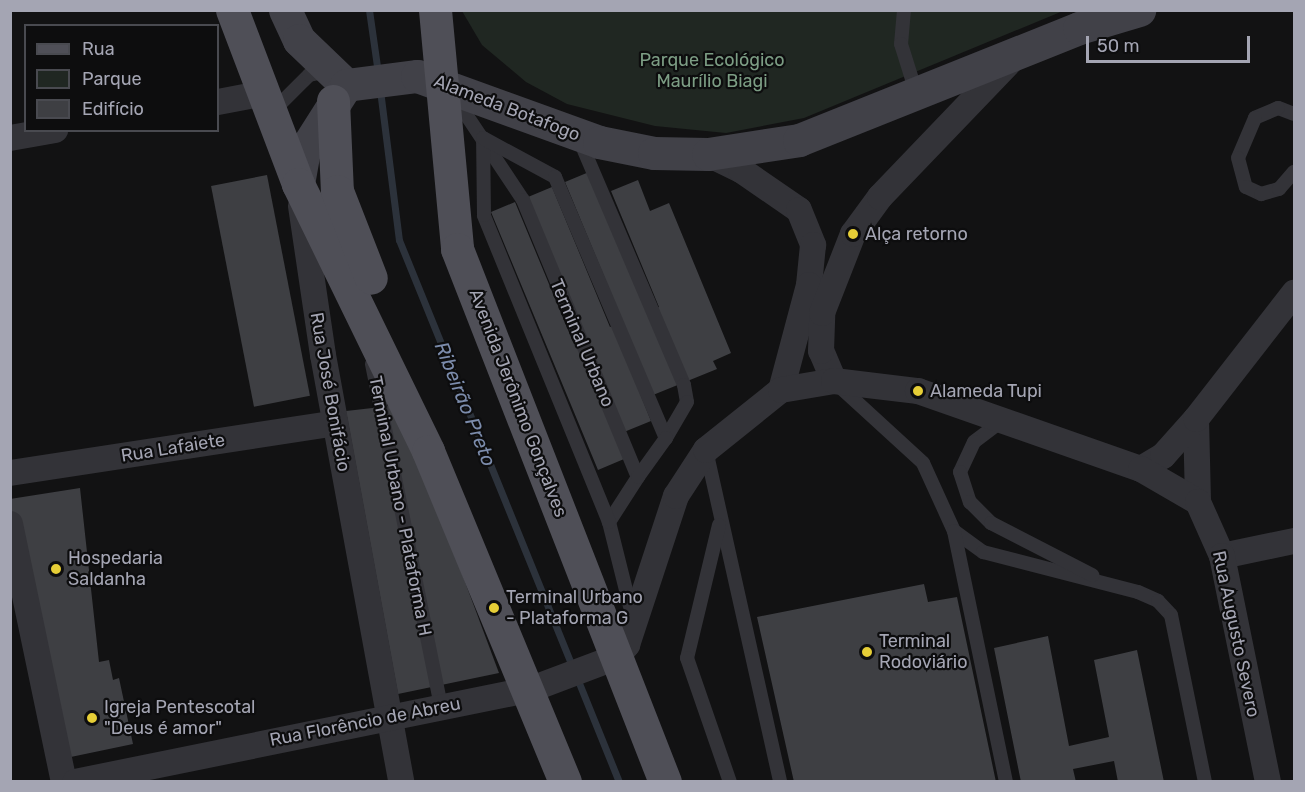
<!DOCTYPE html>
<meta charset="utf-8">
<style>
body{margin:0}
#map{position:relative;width:1305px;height:792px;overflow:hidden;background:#121213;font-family:Rubik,sans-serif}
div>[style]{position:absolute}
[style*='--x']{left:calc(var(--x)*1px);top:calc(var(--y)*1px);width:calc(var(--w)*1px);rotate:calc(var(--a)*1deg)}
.green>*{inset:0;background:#202722}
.stream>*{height:7px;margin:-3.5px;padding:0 3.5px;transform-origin:3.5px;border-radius:3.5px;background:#2c323b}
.building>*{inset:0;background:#3e3f43;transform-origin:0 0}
.service>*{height:14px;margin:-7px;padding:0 7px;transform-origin:7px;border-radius:7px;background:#333338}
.minor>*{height:26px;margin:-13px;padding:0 13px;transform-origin:13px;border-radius:13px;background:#333338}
.secondary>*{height:33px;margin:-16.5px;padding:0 16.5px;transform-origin:16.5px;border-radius:16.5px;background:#414148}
.primary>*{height:33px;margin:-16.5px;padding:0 16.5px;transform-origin:16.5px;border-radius:16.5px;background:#4f4f57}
.dots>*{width:16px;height:16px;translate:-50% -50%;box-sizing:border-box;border:3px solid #0d0d0e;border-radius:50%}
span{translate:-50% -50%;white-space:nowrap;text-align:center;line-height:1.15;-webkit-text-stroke:4.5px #0d0d0e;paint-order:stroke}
.park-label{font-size:18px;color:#7c9d84}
.street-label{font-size:18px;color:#a4a5b3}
.poi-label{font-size:18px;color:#a4a5b3}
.left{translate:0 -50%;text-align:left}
.water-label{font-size:20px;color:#7c8cac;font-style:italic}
.frame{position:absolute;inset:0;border:12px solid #a4a5b3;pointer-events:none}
.legend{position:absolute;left:24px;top:24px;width:195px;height:108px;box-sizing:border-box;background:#0d0d0e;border:2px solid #494a50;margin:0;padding:8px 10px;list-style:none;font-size:18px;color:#a4a5b3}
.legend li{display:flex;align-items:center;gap:12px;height:30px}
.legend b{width:30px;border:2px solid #494a50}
.scale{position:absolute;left:1086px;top:36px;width:164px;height:27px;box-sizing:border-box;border:3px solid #a4a5b3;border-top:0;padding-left:8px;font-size:18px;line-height:21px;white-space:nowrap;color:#a4a5b3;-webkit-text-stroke:4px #0d0d0e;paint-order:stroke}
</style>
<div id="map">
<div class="green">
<div style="clip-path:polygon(462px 11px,1063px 11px,804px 118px,726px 133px,655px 126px,567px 104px,526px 82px,482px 45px)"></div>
</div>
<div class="stream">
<div style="--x:369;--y:10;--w:64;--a:81.9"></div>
<div style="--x:380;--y:90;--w:151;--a:82.8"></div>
<div style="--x:399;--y:240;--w:462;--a:67.9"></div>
<div style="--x:577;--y:678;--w:112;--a:68"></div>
</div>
<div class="building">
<div style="clip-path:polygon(589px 172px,647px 312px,659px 307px,611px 191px,638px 180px,650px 211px,669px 203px,731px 353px,713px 361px,717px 369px,653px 395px,623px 351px,651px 421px,624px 432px,624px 459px,598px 470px,491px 212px,515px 202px,573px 342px,586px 336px,528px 197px,552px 187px,610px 327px,623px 322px,565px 182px)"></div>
<div style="left:267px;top:175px;width:225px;height:57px;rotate:79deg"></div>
<div style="clip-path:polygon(399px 405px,499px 673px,398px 694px,346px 411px)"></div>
<div style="clip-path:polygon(80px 488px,99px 662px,109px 660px,113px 680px,119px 678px,133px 744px,66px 758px,10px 522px,10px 499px)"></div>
<div style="clip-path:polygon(924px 584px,928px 602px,957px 597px,996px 782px,794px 782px,757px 617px)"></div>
<div style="clip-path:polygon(1048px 636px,1069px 746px,1109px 737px,1094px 660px,1137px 650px,1164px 782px,1118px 782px,1114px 761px,1073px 769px,1076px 782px,1021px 782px,994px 648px)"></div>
</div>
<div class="service">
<div style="--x:904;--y:10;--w:34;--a:95"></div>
<div style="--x:901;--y:44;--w:53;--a:72.6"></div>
<div style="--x:453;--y:95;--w:126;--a:56.3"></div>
<div style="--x:523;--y:200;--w:300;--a:67.5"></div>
<div style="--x:638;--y:477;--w:54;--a:122.8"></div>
<div style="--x:609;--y:522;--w:99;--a:76"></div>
<div style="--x:273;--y:111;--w:51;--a:-45"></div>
<div style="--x:309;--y:75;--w:19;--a:-12"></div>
<div style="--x:1294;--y:114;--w:17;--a:-159"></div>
<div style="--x:1278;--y:108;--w:25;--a:157"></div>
<div style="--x:1255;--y:118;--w:43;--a:113"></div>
<div style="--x:1238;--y:158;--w:30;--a:75"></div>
<div style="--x:1246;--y:187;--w:17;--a:25"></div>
<div style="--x:1261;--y:194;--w:19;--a:-16"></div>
<div style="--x:1279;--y:189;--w:23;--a:-49"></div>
<div style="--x:580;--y:141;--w:265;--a:66.9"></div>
<div style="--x:684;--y:385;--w:17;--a:80"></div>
<div style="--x:687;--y:402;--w:42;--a:120.3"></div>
<div style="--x:372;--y:364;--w:349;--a:78.6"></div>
<div style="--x:838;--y:385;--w:115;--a:42.5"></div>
<div style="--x:923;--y:463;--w:75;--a:65.5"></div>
<div style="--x:954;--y:531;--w:36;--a:36"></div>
<div style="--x:983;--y:552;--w:160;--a:14.5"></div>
<div style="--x:1138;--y:592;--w:22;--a:24"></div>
<div style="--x:1158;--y:601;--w:19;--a:47"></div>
<div style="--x:1171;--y:615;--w:170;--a:78.5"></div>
<div style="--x:1003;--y:420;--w:36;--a:143"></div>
<div style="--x:974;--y:442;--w:33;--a:115"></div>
<div style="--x:960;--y:472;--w:32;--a:72"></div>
<div style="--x:970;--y:502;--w:30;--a:45"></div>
<div style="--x:991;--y:523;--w:114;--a:27.2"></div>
<div style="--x:706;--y:450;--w:340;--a:77.4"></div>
<div style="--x:609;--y:522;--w:331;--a:-112.2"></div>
<div style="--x:484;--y:215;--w:77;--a:-90.7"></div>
<div style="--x:483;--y:138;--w:82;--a:28.4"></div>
<div style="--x:555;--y:177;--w:284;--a:67"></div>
<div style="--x:666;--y:438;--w:48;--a:125.7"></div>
<div style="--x:719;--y:525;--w:137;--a:103.5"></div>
<div style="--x:687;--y:658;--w:131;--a:70.9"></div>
<div style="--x:954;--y:531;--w:256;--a:78.3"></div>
</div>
<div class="minor">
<div style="--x:218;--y:102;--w:43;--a:-10.8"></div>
<div style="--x:10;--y:138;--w:46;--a:-10.1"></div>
<div style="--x:708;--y:154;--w:37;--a:26"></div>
<div style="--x:741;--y:170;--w:70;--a:34.6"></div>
<div style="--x:799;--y:210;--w:38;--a:68"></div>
<div style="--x:813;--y:245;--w:40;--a:95.7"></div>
<div style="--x:809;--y:285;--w:109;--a:104.9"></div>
<div style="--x:301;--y:206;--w:151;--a:81.6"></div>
<div style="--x:323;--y:355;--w:434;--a:79.6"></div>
<div style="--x:834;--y:381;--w:33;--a:-113"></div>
<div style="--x:821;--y:351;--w:38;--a:-88"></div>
<div style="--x:822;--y:313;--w:85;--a:-68.6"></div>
<div style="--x:853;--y:234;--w:46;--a:-53.9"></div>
<div style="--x:880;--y:197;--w:197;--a:-46.2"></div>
<div style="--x:1196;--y:419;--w:83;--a:88.6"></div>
<div style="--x:1141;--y:469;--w:26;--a:-31"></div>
<div style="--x:1163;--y:456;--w:50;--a:-48.3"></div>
<div style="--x:1196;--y:419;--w:160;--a:-52.1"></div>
<div style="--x:10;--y:473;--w:329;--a:-8.7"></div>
<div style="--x:10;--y:524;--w:264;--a:78.2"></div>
<div style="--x:1222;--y:556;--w:74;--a:-11.8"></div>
<div style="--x:75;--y:782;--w:463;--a:-11.5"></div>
<div style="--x:529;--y:690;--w:94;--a:-20.6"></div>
<div style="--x:617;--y:657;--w:16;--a:-50"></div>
<div style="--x:627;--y:645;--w:157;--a:-71.8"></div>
<div style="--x:676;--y:496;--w:55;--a:-56.9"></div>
<div style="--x:706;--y:450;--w:96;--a:-38.7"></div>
<div style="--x:781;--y:390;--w:54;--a:-9.6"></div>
<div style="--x:834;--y:381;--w:85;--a:6.8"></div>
<div style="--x:918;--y:391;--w:236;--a:19.3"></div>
<div style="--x:1141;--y:469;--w:66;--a:30.1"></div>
<div style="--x:1198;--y:502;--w:59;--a:66"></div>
<div style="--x:1222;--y:556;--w:231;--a:78.5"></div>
</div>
<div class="secondary">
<div style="--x:285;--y:10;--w:33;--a:65"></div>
<div style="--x:299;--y:40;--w:65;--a:43.8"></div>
<div style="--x:298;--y:184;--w:34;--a:-80"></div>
<div style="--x:304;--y:151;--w:78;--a:-57.5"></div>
<div style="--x:346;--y:85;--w:72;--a:-7.2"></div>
<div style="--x:417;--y:76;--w:194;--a:19.9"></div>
<div style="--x:599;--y:142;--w:56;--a:11.3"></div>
<div style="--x:654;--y:153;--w:54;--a:1.1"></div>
<div style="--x:708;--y:154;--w:92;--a:-8.7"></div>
<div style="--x:799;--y:140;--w:302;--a:-21.8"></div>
<div style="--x:1079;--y:28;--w:63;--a:-16.7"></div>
</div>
<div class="primary">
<div style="--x:232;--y:10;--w:186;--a:69.2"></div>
<div style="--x:298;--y:184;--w:297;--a:64"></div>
<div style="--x:428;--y:451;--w:358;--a:67.5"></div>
<div style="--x:435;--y:10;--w:240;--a:84.7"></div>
<div style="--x:457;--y:249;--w:572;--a:68.68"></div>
<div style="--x:333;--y:101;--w:90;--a:87.5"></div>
<div style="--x:337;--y:191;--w:93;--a:68.7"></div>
</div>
<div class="dots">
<div style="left:853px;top:234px;background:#e6ce37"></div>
<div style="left:918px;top:391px;background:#e6ce37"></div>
<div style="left:56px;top:569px;background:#e6ce37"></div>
<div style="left:494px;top:608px;background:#e6ce37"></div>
<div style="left:867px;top:652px;background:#e6ce37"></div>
<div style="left:92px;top:718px;background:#e6ce37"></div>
</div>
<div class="park-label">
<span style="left:712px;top:71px">Parque Ecológico<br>Maurílio Biagi</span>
</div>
<div class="street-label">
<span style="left:507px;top:108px;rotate:21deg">Alameda Botafogo</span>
<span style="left:582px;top:343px;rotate:67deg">Terminal Urbano</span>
<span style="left:330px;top:392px;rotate:80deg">Rua José Bonifácio</span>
<span style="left:518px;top:403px;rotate:69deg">Avenida Jerônimo Gonçalves</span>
<span style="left:173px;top:448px;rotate:-9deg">Rua Lafaiete</span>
<span style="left:400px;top:506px;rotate:79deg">Terminal Urbano - Plataforma H</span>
<span style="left:1236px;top:634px;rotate:78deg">Rua Augusto Severo</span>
<span style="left:365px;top:722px;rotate:-11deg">Rua Florêncio de Abreu</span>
</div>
<div class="poi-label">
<span class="left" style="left:865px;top:234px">Alça retorno</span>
<span class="left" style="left:930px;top:391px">Alameda Tupi</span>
<span class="left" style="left:68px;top:569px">Hospedaria<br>Saldanha</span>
<span class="left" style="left:506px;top:608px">Terminal Urbano<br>- Plataforma G</span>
<span class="left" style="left:879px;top:652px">Terminal<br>Rodoviário</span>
<span class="left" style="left:104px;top:718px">Igreja Pentescotal<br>"Deus é amor"</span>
</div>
<div class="water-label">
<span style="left:465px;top:404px;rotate:68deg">Ribeirão Preto</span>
</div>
<div class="frame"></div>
<ul class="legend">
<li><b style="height:8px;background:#4f4f57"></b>Rua</li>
<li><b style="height:16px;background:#202722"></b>Parque</li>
<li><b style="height:16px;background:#3e3f43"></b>Edifício</li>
</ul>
<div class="scale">50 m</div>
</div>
